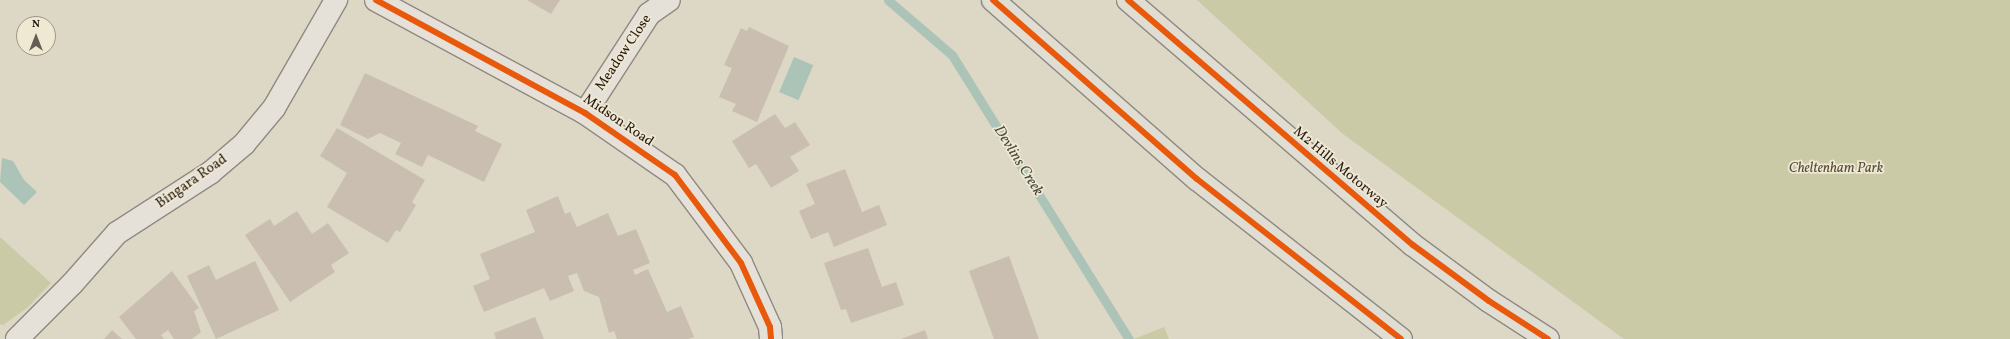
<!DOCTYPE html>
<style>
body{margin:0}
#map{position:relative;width:2010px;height:339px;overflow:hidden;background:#ddd7c6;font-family:Vollkorn,serif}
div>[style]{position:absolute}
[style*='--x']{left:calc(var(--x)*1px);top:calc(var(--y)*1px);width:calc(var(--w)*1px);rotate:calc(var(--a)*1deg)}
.green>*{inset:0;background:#cbcaa7}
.water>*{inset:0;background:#acc4b7;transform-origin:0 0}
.stream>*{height:9px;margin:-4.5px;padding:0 4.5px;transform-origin:4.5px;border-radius:4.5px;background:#acc4b7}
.building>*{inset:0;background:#cabeb0}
.roads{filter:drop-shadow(1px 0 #8f8980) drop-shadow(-1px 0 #8f8980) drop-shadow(0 1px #8f8980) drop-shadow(0 -1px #8f8980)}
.street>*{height:22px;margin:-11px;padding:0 11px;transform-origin:11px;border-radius:11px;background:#e5e1d9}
.secondary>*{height:22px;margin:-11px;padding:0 11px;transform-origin:11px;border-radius:11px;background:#e5e1d9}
.highway>*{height:22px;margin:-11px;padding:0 11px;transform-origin:11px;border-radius:11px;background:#e0ddd3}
.cycleway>*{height:6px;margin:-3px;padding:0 3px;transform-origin:3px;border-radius:3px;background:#e8590c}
span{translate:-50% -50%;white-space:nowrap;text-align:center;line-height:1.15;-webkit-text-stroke:3.5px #efe8d3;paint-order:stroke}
.street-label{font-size:14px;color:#271a14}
.park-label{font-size:14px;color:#544c38;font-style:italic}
.water-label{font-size:15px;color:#494b43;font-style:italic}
.north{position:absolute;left:16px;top:16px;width:40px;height:40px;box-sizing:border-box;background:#efe8d3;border:1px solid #9f9687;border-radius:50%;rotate:0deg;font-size:11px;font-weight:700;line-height:16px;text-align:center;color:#271a14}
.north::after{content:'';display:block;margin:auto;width:14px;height:18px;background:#675c52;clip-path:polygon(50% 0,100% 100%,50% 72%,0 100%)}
</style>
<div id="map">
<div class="green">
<div style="clip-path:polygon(1197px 0,2010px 0,2010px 339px,1624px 339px,1343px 134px)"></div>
<div style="clip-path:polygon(0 237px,51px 283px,27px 308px,3px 325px,0 324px)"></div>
<div style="clip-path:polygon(1164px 327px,1169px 339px,1134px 339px)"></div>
</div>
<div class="water">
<div style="left:794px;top:57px;width:21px;height:38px;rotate:23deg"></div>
<div style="clip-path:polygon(2px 158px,13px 161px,24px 180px,37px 192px,24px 205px,0 182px)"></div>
</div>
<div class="stream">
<div style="--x:888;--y:0;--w:84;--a:40.7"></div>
<div style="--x:952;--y:55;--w:335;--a:58.1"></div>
</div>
<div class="building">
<div style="clip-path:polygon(527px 0,560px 0,551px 14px)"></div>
<div style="clip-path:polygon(749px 27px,789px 46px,757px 122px,732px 111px,736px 104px,719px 97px,732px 68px,724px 65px,741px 28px,747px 31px)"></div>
<div style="clip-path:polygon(365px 73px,478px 126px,475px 131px,502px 144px,484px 182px,428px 155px,422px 167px,395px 154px,401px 143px,380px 133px,368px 139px,340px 125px)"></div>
<div style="clip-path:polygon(775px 114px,785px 128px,795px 122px,810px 145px,790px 157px,799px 171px,771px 188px,756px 164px,749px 168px,732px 141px)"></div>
<div style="clip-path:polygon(337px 128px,425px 180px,412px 202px,416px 205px,400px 232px,396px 230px,388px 243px,327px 207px,347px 173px,320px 156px)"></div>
<div style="clip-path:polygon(845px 169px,862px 212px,879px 205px,887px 225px,834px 247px,828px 232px,811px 239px,799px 211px,815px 204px,806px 184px)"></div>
<div style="clip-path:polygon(558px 196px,565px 214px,570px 212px,577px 227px,608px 213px,618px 236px,636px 229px,650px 263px,633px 270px,635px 275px,648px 269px,667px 312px,681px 306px,694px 337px,688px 339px,617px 339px,614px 331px,609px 333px,599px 297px,584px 291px,577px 273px,568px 276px,574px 291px,550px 301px,544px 288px,484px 312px,473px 286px,490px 279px,480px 254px,535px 232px,526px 210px)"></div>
<div style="clip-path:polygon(297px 211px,312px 234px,328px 223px,349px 253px,331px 265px,335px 272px,290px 302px,245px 235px,270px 219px,274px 226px)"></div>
<div style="clip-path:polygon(868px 248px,882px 287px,896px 282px,904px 305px,851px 323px,846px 309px,841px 310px,824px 263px)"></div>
<div style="clip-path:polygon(1009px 256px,1039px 339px,994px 339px,969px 271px)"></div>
<div style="clip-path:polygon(255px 261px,279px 310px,216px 339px,187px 276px,209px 265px,216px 280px)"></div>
<div style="clip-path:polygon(172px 271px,199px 308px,194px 311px,201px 332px,192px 339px,174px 339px,168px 330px,161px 335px,164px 339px,136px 339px,119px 317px)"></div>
<div style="clip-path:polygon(535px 317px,544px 339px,496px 339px,494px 333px)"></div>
<div style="clip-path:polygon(112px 330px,122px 339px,104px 339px)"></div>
<div style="clip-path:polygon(925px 330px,928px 339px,901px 339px)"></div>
</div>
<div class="roads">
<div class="street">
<div style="--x:585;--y:113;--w:118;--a:-57.1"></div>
<div style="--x:649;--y:14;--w:24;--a:-35"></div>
<div style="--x:17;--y:339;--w:78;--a:-45"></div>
<div style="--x:72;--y:284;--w:68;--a:-48.6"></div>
<div style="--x:117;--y:233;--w:111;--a:-32.8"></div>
<div style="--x:210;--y:173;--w:45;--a:-40.5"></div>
<div style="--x:244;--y:144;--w:47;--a:-50.2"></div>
<div style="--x:274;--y:108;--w:125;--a:-60.1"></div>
</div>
<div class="secondary">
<div style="--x:376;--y:0;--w:238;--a:28.4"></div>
<div style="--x:585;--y:113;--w:109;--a:34.6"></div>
<div style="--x:675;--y:175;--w:110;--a:53.1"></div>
<div style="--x:741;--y:263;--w:70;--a:65.6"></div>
<div style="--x:770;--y:327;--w:12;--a:85"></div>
</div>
<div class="highway">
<div style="--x:993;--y:0;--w:271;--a:41.3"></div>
<div style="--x:1197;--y:179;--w:259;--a:38.1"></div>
<div style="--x:1128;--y:0;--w:376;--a:40.7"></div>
<div style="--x:1413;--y:245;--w:94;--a:36.4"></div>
<div style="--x:1489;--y:301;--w:70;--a:32.8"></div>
</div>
</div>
<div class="cycleway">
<div style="--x:376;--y:0;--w:238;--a:28.4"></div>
<div style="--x:585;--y:113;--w:109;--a:34.6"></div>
<div style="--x:675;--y:175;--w:110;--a:53.1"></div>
<div style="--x:741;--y:263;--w:70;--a:65.6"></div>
<div style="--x:770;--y:327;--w:12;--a:85"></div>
<div style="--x:993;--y:0;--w:271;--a:41.3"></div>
<div style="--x:1197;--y:179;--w:259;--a:38.1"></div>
<div style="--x:1128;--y:0;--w:376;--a:40.7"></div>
<div style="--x:1413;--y:245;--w:94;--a:36.4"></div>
<div style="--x:1489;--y:301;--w:70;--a:32.8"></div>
</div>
<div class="street-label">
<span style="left:624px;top:53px;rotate:-56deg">Meadow Close</span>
<span style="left:618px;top:121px;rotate:34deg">Midson Road</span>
<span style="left:1340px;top:168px;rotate:40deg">M2 Hills Motorway</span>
<span style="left:192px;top:182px;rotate:-35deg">Bingara Road</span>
</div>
<div class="park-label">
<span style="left:1836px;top:169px">Cheltenham Park</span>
</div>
<div class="water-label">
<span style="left:1018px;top:161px;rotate:58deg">Devlins Creek</span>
</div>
<div class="north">N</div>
</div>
